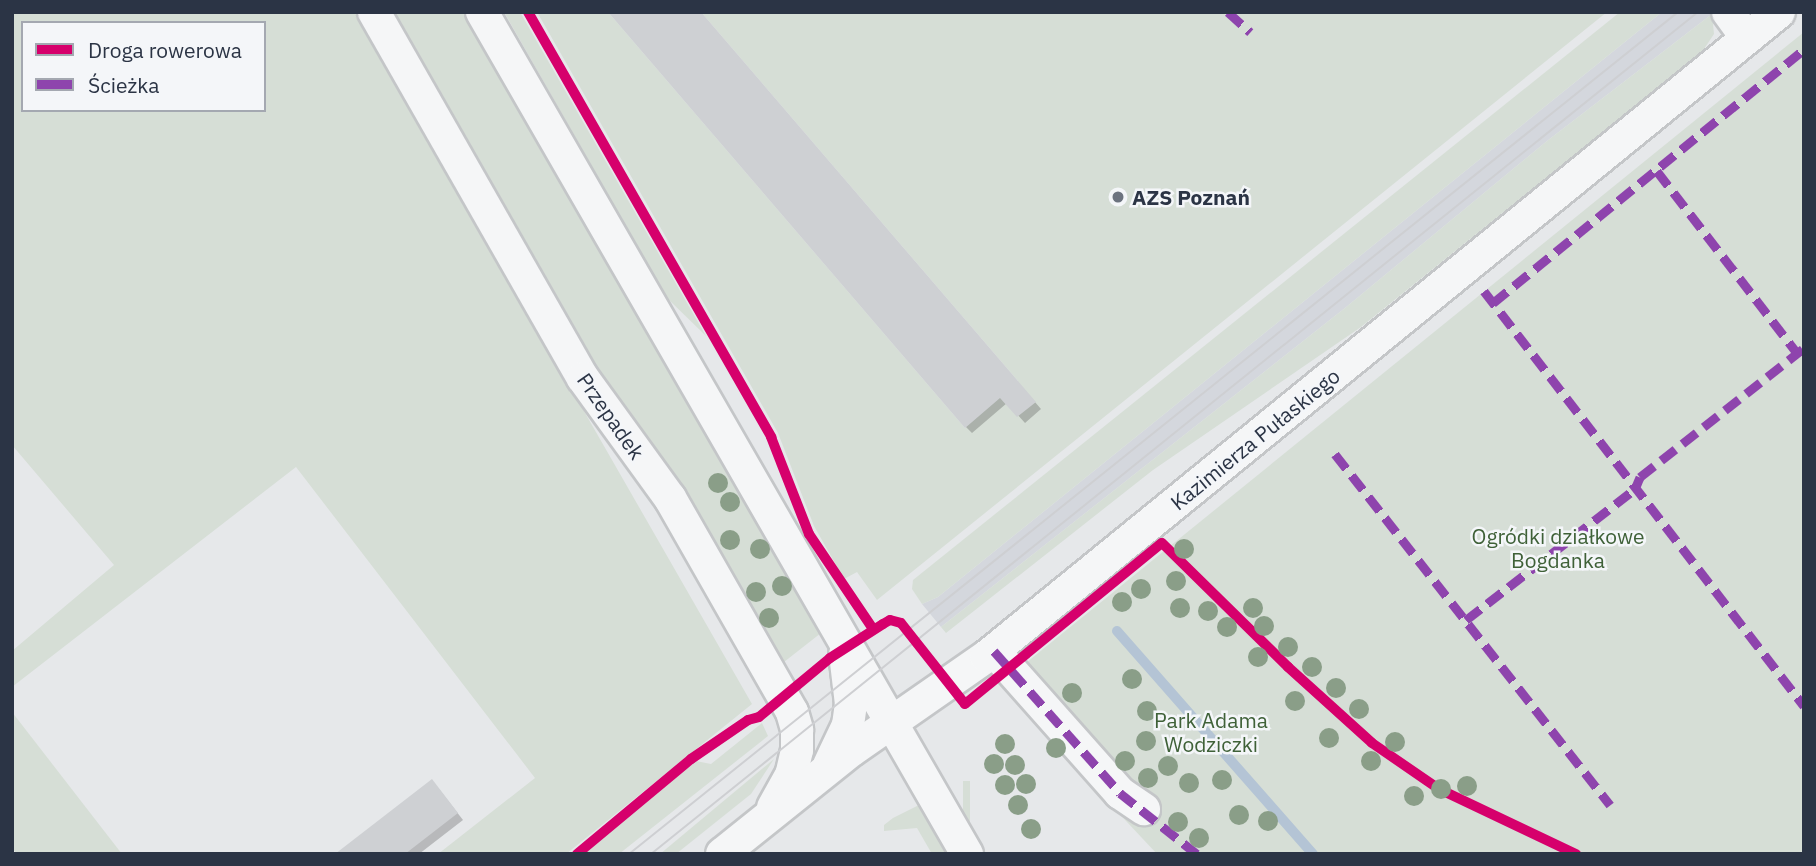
<!DOCTYPE html>
<meta charset="utf-8">
<style>
body{margin:0}
#map{position:relative;width:1816px;height:866px;overflow:hidden;background:#e6e8ea;font-family:"IBM Plex Sans",sans-serif}
div>[style]{position:absolute}
[style*='--x']{left:calc(var(--x)*1px);top:calc(var(--y)*1px);width:calc(var(--w)*1px);rotate:calc(var(--a)*1deg)}
.built>*{inset:0;background:#d4d7dd}
.green>*{inset:0;background:#d6ded6;transform-origin:0 0}
.shadow>*{inset:0;background:#0003}
.stream>*{height:10px;margin:-5px;padding:0 5px;transform-origin:5px;border-radius:5px;background:#b4c4d5}
.building>*{inset:0;background:#ced0d3}
.roads{filter:drop-shadow(2px 0 #c4c6c8) drop-shadow(-2px 0 #c4c6c8) drop-shadow(0 2px #c4c6c8) drop-shadow(0 -2px #c4c6c8)}
.minor>*{height:32px;margin:-16px;padding:0 16px;transform-origin:16px;border-radius:16px;background:#f5f6f7}
.tram>*{height:2px;margin:-1px;padding:0 1px;transform-origin:1px;border-radius:1px;background:#cecfd2}
.quiet>*{height:9px;margin-top:-4.5px;transform-origin:0;background:repeating-linear-gradient(90deg,#8e44ad 0 18px,transparent 0 27px)}
.cycleway>*{height:10px;margin:-5px;padding:0 5px;transform-origin:5px;border-radius:5px;background:#d6006c}
.trees>*{width:20px;height:20px;margin:-10px;border-radius:50%;background:#8a9e88}
.dots>*{width:19px;height:19px;translate:-50% -50%;box-sizing:border-box;border:4px solid #f4f6f9;border-radius:50%}
span{translate:-50% -50%;white-space:nowrap;text-align:center;line-height:1.15;-webkit-text-stroke:5px #f4f6f9;paint-order:stroke}
.poi-label{font-size:21px;color:#2b3445;font-weight:700}
.left{translate:0 -50%;text-align:left}
.street-label{font-size:21px;color:#2b3445}
.park-label{font-size:21px;color:#3f6138}
.frame{position:absolute;inset:0;border:14px solid #2b3445;pointer-events:none}
.legend{position:absolute;left:21px;top:21px;width:245px;height:91px;box-sizing:border-box;background:#f4f6f9;border:2px solid #a4a8b1;margin:0;padding:9px 12px;list-style:none;font-size:21px;color:#2b3445}
.legend li{display:flex;align-items:center;gap:14px;height:35px}
.legend b{width:35px;border:2px solid #a4a8b1}
</style>
<div id="map">
<div class="built">
<div style="clip-path:polygon(1662px 12px,1712px 14px,1547px 141px,1345px 308px,941px 627px,922px 604px,938px 597px)"></div>
</div>
<div class="green">
<div style="clip-path:polygon(evenodd,12px 12px,355px 12px,752px 704px,566px 854px,438px 854px,535px 778px,296px 467px,12px 687px,12px 651px,114px 565px,12px 445px,12px 12px,23px 23px,264px 23px,264px 110px,23px 110px,23px 23px)"></div>
<div style="clip-path:polygon(394px 12px,464px 12px,493px 59px,821px 633px,784px 662px,687px 492px,602px 377px)"></div>
<div style="clip-path:polygon(504px 12px,520px 12px,706px 336px,666px 297px)"></div>
<div style="clip-path:polygon(537px 12px,608px 12px,965px 428px,1018px 381px,701px 12px,1607px 12px,877px 600px,857px 572px,844px 579px,814px 526px,778px 433px)"></div>
<div style="clip-path:polygon(1620px 12px,1662px 12px,938px 597px,922px 604px,912px 589px,913px 580px)"></div>
<div style="clip-path:polygon(1712px 14px,1714px 34px,1702px 52px,1361px 327px,1153px 470px,946px 633px,941px 627px,1345px 308px,1547px 141px)"></div>
<div style="clip-path:polygon(1804px 32px,1804px 854px,1157px 854px,1067px 758px,1005px 680px)"></div>
<div style="clip-path:polygon(12px 712px,122px 854px,17px 854px,12px 848px)"></div>
<div style="clip-path:polygon(762px 723px,768px 736px,619px 854px,584px 854px,696px 761px,711px 764px)"></div>
<div style="clip-path:polygon(774px 759px,751px 794px,676px 854px,660px 854px)"></div>
<div style="left:963px;top:781px;width:7px;height:84px"></div>
<div style="clip-path:polygon(919px 805px,947px 854px,932px 854px,917px 828px,884px 831px,884px 825px,893px 818px)"></div>
</div>
<div class="shadow">
<div style="clip-path:polygon(700px 12px,1041px 409px,1025px 423px,1007px 403px,972px 433px,966px 427px)"></div>
<div style="clip-path:polygon(438px 788px,463px 820px,419px 854px,338px 854px)"></div>
</div>
<div class="stream">
<div style="--x:1117;--y:631;--w:297;--a:48.7"></div>
</div>
<div class="building">
<div style="clip-path:polygon(608px 12px,701px 12px,1036px 402px,1017px 417px,1000px 398px,965px 428px)"></div>
<div style="clip-path:polygon(432px 779px,458px 813px,405px 854px,335px 854px)"></div>
</div>
<div class="roads">
<div class="minor">
<div style="--x:374;--y:12;--w:421;--a:60.3"></div>
<div style="--x:583;--y:378;--w:148;--a:54.1"></div>
<div style="--x:670;--y:498;--w:246;--a:60.3"></div>
<div style="--x:792;--y:712;--w:19;--a:74"></div>
<div style="--x:797;--y:730;--w:20;--a:90"></div>
<div style="--x:797;--y:750;--w:26;--a:103"></div>
<div style="--x:791;--y:775;--w:37;--a:119"></div>
<div style="--x:482;--y:12;--w:972;--a:60.06"></div>
<div style="--x:1728;--y:12;--w:32;--a:54"></div>
<div style="--x:994;--y:651;--w:190;--a:48.4"></div>
<div style="--x:1120;--y:793;--w:29;--a:34"></div>
<div style="--x:829;--y:765;--w:44;--a:-64.6"></div>
<div style="--x:848;--y:725;--w:21;--a:-82"></div>
<div style="--x:851;--y:704;--w:50;--a:-96.8"></div>
<div style="--x:722;--y:854;--w:166;--a:-38.7"></div>
<div style="--x:852;--y:750;--w:163;--a:-34.8"></div>
<div style="--x:986;--y:657;--w:1022;--a:-39.12"></div>
</div>
</div>
<div class="tram">
<div style="--x:629;--y:854;--w:1345;--a:-38.75"></div>
<div style="--x:651;--y:854;--w:1344;--a:-38.81"></div>
</div>
<div class="quiet">
<div style="--x:1228;--y:12;--w:30;--a:42"></div>
<div style="--x:1657;--y:171;--w:241;--a:52.4"></div>
<div style="--x:1484;--y:291;--w:524;--a:52.36"></div>
<div style="--x:1493;--y:303;--w:402;--a:-39.2"></div>
<div style="--x:1335;--y:454;--w:446;--a:51.9"></div>
<div style="--x:1466;--y:620;--w:214;--a:-37.8"></div>
<div style="--x:1635;--y:489;--w:13;--a:-67"></div>
<div style="--x:1640;--y:477;--w:209;--a:-38.2"></div>
<div style="--x:994;--y:651;--w:190;--a:48.4"></div>
<div style="--x:1120;--y:793;--w:98;--a:38.4"></div>
</div>
<div class="cycleway">
<div style="--x:528;--y:12;--w:490;--a:60.2"></div>
<div style="--x:771;--y:437;--w:104;--a:68.6"></div>
<div style="--x:809;--y:534;--w:115;--a:56"></div>
<div style="--x:577;--y:854;--w:148;--a:-39.8"></div>
<div style="--x:691;--y:759;--w:69;--a:-34.4"></div>
<div style="--x:748;--y:720;--w:11;--a:-15"></div>
<div style="--x:759;--y:717;--w:92;--a:-39.7"></div>
<div style="--x:830;--y:658;--w:63;--a:-32.7"></div>
<div style="--x:883;--y:624;--w:8;--a:-30"></div>
<div style="--x:890;--y:620;--w:11;--a:15"></div>
<div style="--x:901;--y:623;--w:103;--a:51.7"></div>
<div style="--x:965;--y:704;--w:254;--a:-39.3"></div>
<div style="--x:1162;--y:543;--w:177;--a:44.5"></div>
<div style="--x:1288;--y:667;--w:113;--a:42.1"></div>
<div style="--x:1372;--y:743;--w:81;--a:34.5"></div>
<div style="--x:1439;--y:789;--w:152;--a:25.4"></div>
</div>
<div class="trees">
<div style="left:718px;top:483px"></div>
<div style="left:730px;top:502px"></div>
<div style="left:730px;top:540px"></div>
<div style="left:760px;top:549px"></div>
<div style="left:1184px;top:549px"></div>
<div style="left:1176px;top:581px"></div>
<div style="left:782px;top:586px"></div>
<div style="left:1141px;top:589px"></div>
<div style="left:756px;top:592px"></div>
<div style="left:1122px;top:602px"></div>
<div style="left:1180px;top:608px"></div>
<div style="left:1253px;top:608px"></div>
<div style="left:1208px;top:611px"></div>
<div style="left:769px;top:618px"></div>
<div style="left:1264px;top:626px"></div>
<div style="left:1227px;top:627px"></div>
<div style="left:1288px;top:647px"></div>
<div style="left:1258px;top:657px"></div>
<div style="left:1312px;top:667px"></div>
<div style="left:1132px;top:679px"></div>
<div style="left:1336px;top:688px"></div>
<div style="left:1072px;top:693px"></div>
<div style="left:1295px;top:701px"></div>
<div style="left:1359px;top:709px"></div>
<div style="left:1147px;top:711px"></div>
<div style="left:1329px;top:738px"></div>
<div style="left:1146px;top:741px"></div>
<div style="left:1395px;top:742px"></div>
<div style="left:1005px;top:744px"></div>
<div style="left:1056px;top:748px"></div>
<div style="left:1125px;top:761px"></div>
<div style="left:1371px;top:761px"></div>
<div style="left:994px;top:764px"></div>
<div style="left:1015px;top:765px"></div>
<div style="left:1168px;top:766px"></div>
<div style="left:1148px;top:778px"></div>
<div style="left:1222px;top:780px"></div>
<div style="left:1189px;top:783px"></div>
<div style="left:1026px;top:784px"></div>
<div style="left:1005px;top:785px"></div>
<div style="left:1467px;top:786px"></div>
<div style="left:1441px;top:789px"></div>
<div style="left:1414px;top:796px"></div>
<div style="left:1018px;top:805px"></div>
<div style="left:1239px;top:815px"></div>
<div style="left:1268px;top:821px"></div>
<div style="left:1178px;top:822px"></div>
<div style="left:1031px;top:829px"></div>
<div style="left:1199px;top:838px"></div>
</div>
<div class="dots">
<div style="left:1118px;top:197px;background:#6c737f"></div>
</div>
<div class="poi-label">
<span class="left" style="left:1132px;top:197px">AZS Poznań</span>
</div>
<div class="street-label">
<span style="left:611px;top:416px;rotate:55deg">Przepadek</span>
<span style="left:1255px;top:439px;rotate:-39deg">Kazimierza Pułaskiego</span>
</div>
<div class="park-label">
<span style="left:1558px;top:548px">Ogródki działkowe<br>Bogdanka</span>
<span style="left:1211px;top:732px">Park Adama<br>Wodziczki</span>
</div>
<div class="frame"></div>
<ul class="legend">
<li><b style="height:9px;background:#d6006c"></b>Droga rowerowa</li>
<li><b style="height:9px;background:#8e44ad"></b>Ścieżka</li>
</ul>
</div>
